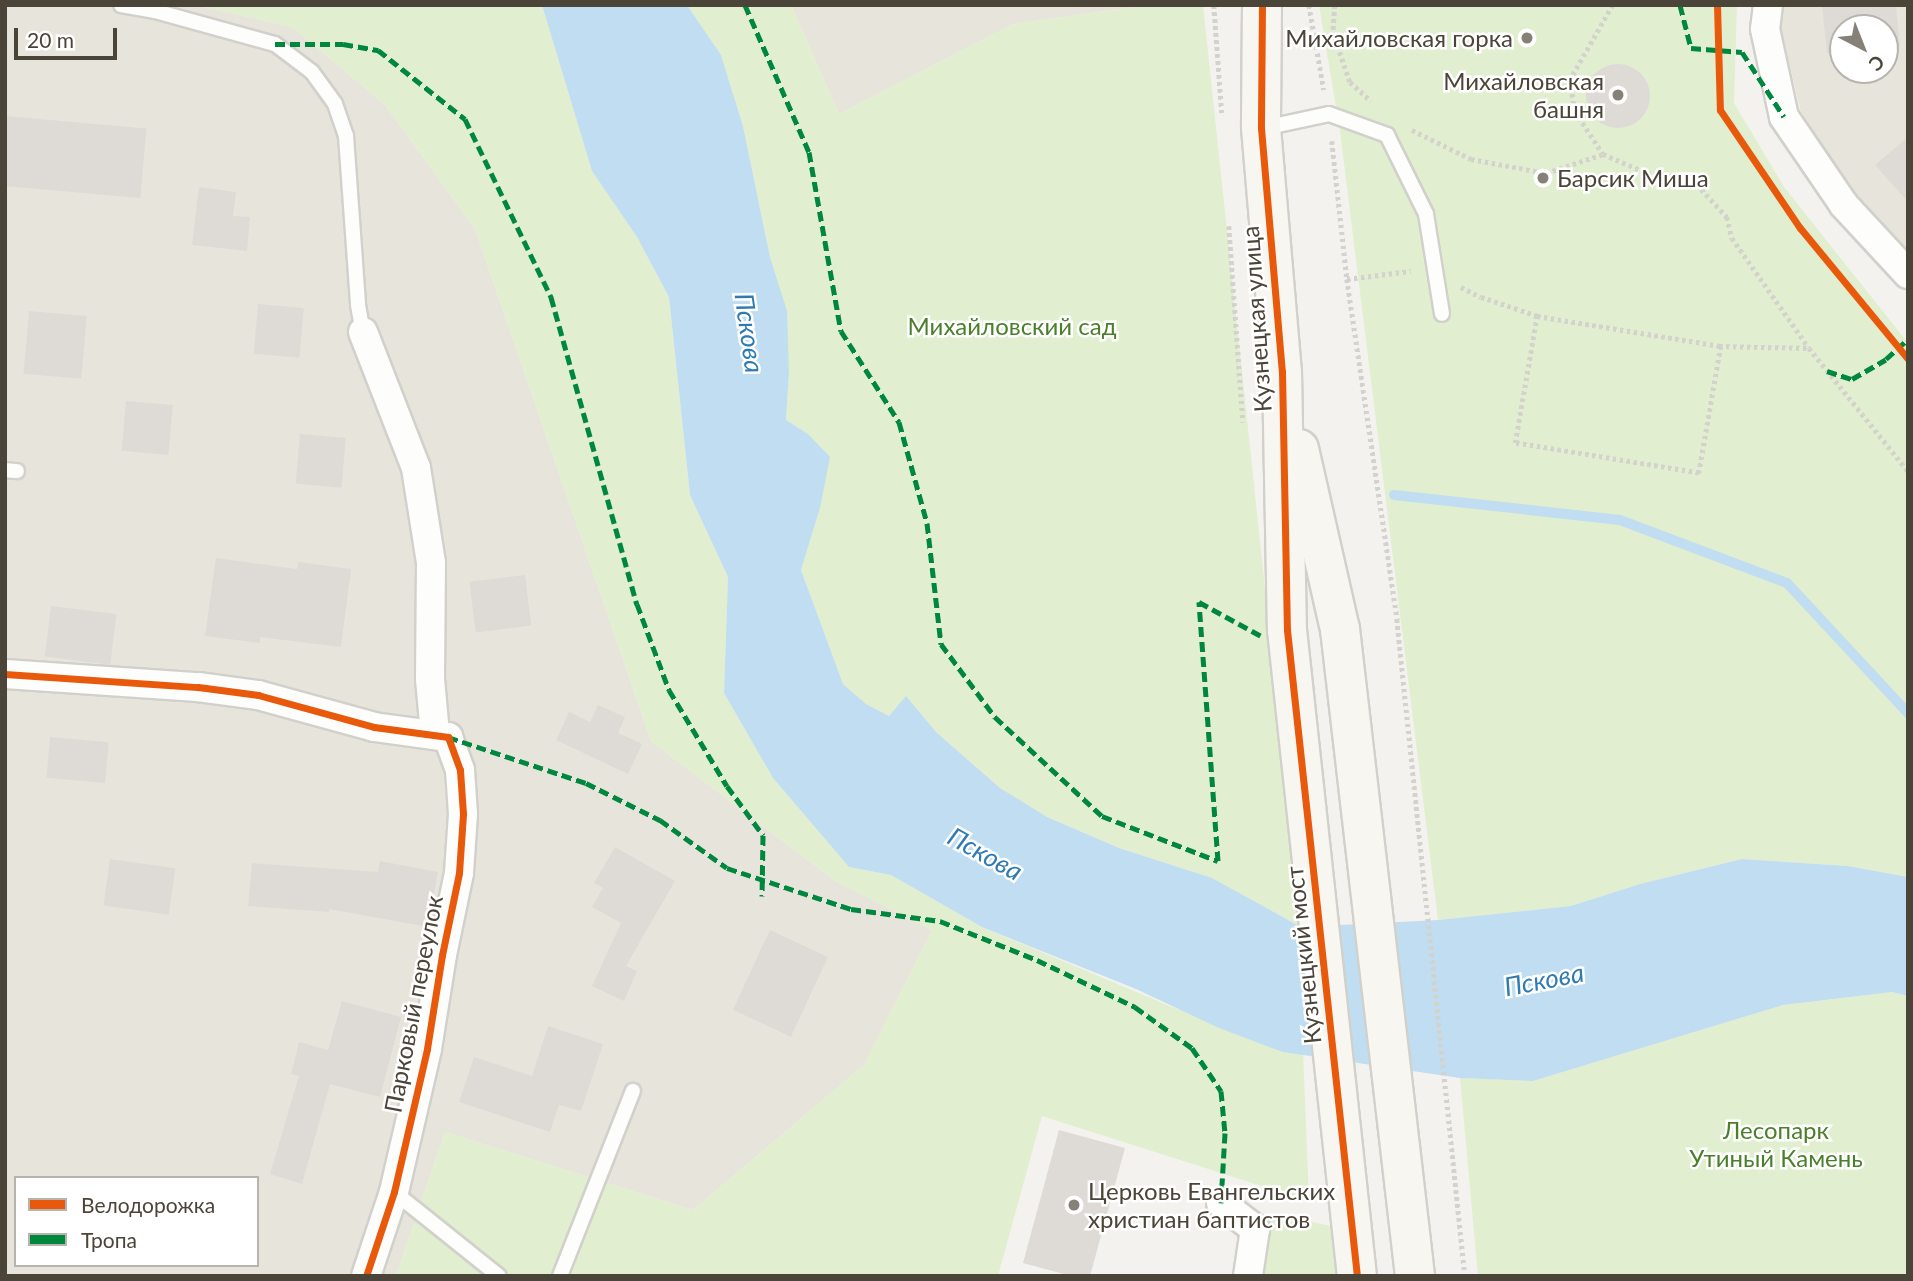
<!DOCTYPE html>
<meta charset="utf-8">
<style>
body{margin:0}
#map{position:relative;width:1913px;height:1281px;overflow:hidden;background:#f4f2ee;font-family:Lato,sans-serif}
div>[style]{position:absolute}
[style*='--x']{left:calc(var(--x)*1px);top:calc(var(--y)*1px);width:calc(var(--w)*1px);rotate:calc(var(--a)*1deg)}
.residential>*{inset:0;background:#e7e4dc}
.green>*{inset:0;background:#e1eecf}
.water>*{inset:0;background:#c0ddf1}
.stream>*{height:10px;margin:-5px;padding:0 5px;transform-origin:5px;border-radius:5px;background:#c0ddf1}
.building>*{inset:0;background:#dedbd6;transform-origin:0 0}
.round{border-radius:50%}
.path>*{height:4.5px;margin-top:-2.25px;transform-origin:0;background:repeating-linear-gradient(90deg,#d3d2cc 0 3.5px,transparent 0 7px)}
.roads{filter:drop-shadow(2px 0 #d2d0cb) drop-shadow(-2px 0 #d2d0cb) drop-shadow(0 2px #d2d0cb) drop-shadow(0 -2px #d2d0cb)}
.lane>*{height:14px;margin:-7px;padding:0 7px;transform-origin:7px;border-radius:7px;background:#fdfdfc}
.street>*{height:28px;margin:-14px;padding:0 14px;transform-origin:14px;border-radius:14px;background:#fdfdfc}
.secondary>*{height:38px;margin:-19px;padding:0 19px;transform-origin:19px;border-radius:19px;background:#f7f6f1}
.quiet>*{height:5px;margin-top:-2.5px;transform-origin:0;background:repeating-linear-gradient(90deg,#00873e 0 10px,transparent 0 15px)}
.cycleway>*{height:7px;margin:-3.5px;padding:0 3.5px;transform-origin:3.5px;border-radius:3.5px;background:#e8590c}
.dots>*{width:19px;height:19px;translate:-50% -50%;box-sizing:border-box;border:4px solid #fff;border-radius:50%}
span{translate:-50% -50%;white-space:nowrap;text-align:center;line-height:1.15;-webkit-text-stroke:5px #fff;paint-order:stroke}
.poi-label{font-size:24px;color:#4b4439}
.right{translate:-100% -50%;text-align:right}
.left{translate:0 -50%;text-align:left}
.street-label{font-size:24px;color:#4b4439}
.park-label{font-size:24px;color:#4a7f2a}
.water-label{font-size:26px;color:#2e7ab2;font-style:italic}
.frame{position:absolute;inset:0;border:7px solid #4b4439;pointer-events:none}
.legend{position:absolute;left:14px;top:1176px;width:245px;height:91px;box-sizing:border-box;background:#fff;border:2px solid #b7b4b0;margin:0;padding:9px 12px;list-style:none;font-size:21px;color:#4b4439}
.legend li{display:flex;align-items:center;gap:14px;height:35px}
.legend b{width:35px;border:2px solid #b7b4b0}
.north{position:absolute;left:1829px;top:14px;width:70px;height:70px;box-sizing:border-box;background:#fff;border:2px solid #b7b4b0;border-radius:50%;rotate:138deg;font-size:19px;font-weight:700;line-height:28px;text-align:center;color:#4b4439}
.north::after{content:'';display:block;margin:auto;width:24px;height:32px;background:#868178;clip-path:polygon(50% 0,100% 100%,50% 72%,0 100%)}
.scale{position:absolute;left:14px;top:28px;width:103px;height:32px;box-sizing:border-box;border:4px solid #4b4439;border-top:0;padding-left:9px;font-size:21px;line-height:24px;white-space:nowrap;color:#4b4439;-webkit-text-stroke:5px #fff;paint-order:stroke}
</style>
<div id="map">
<div class="residential">
<div style="clip-path:polygon(evenodd,5px 5px,195px 5px,292px 27px,385px 105px,475px 229px,651px 741px,835px 881px,932px 930px,864px 1065px,693px 1210px,445px 1132px,396px 1276px,5px 1276px,5px 5px,16px 1178px,257px 1178px,257px 1265px,16px 1265px,16px 1178px)"></div>
<div style="clip-path:polygon(791px 5px,1147px 5px,1013px 24px,839px 114px)"></div>
<div style="clip-path:polygon(evenodd,1783px 5px,1908px 5px,1908px 266px,1851px 200px,1801px 112px,1781px 30px,1783px 5px,1843px 28px,1885px 28px,1885px 70px,1843px 70px,1843px 28px)"></div>
</div>
<div class="green">
<div style="clip-path:polygon(195px 5px,542px 5px,592px 171px,637px 237px,669px 297px,690px 495px,728px 577px,724px 693px,773px 778px,849px 867px,891px 875px,982px 927px,1172px 1007px,1303px 1051px,1309px 1201px,1042px 1116px,998px 1276px,396px 1276px,445px 1132px,693px 1210px,864px 1065px,932px 930px,835px 881px,651px 741px,475px 229px,385px 105px,292px 27px)"></div>
<div style="clip-path:polygon(687px 5px,791px 5px,839px 114px,1013px 24px,1147px 5px,1203px 5px,1301px 927px,1212px 878px,1119px 848px,1047px 817px,1000px 788px,936px 732px,906px 697px,889px 716px,866px 704px,843px 684px,801px 570px,820px 508px,808px 434px,786px 420px,789px 372px,786px 311px,770px 257px,743px 126px,721px 55px)"></div>
<div style="clip-path:polygon(1319px 5px,1737px 5px,1734px 103px,1784px 187px,1908px 343px,1908px 877px,1848px 866px,1742px 859px,1640px 884px,1571px 906px,1438px 920px,1340px 131px)"></div>
<div style="clip-path:polygon(1892px 992px,1908px 996px,1908px 1276px,1478px 1276px,1460px 1078px,1533px 1081px,1783px 1005px)"></div>
<div style="clip-path:polygon(1271px 1214px,1331px 1226px,1340px 1276px,1264px 1276px)"></div>
</div>
<div class="water">
<div style="clip-path:polygon(542px 5px,687px 5px,721px 55px,743px 126px,770px 257px,787px 311px,789px 372px,786px 420px,808px 434px,830px 457px,820px 508px,801px 570px,843px 684px,866px 704px,889px 716px,906px 696px,936px 732px,1000px 788px,1047px 817px,1119px 848px,1212px 878px,1301px 927px,1438px 920px,1571px 906px,1640px 884px,1742px 859px,1848px 866px,1908px 877px,1908px 996px,1892px 992px,1783px 1005px,1533px 1081px,1460px 1078px,1283px 1052px,1219px 1028px,1136px 989px,982px 927px,891px 875px,849px 867px,773px 778px,724px 693px,728px 577px,690px 495px,669px 297px,637px 237px,592px 171px)"></div>
</div>
<div class="stream">
<div style="--x:1394;--y:495;--w:227;--a:6.3"></div>
<div style="--x:1620;--y:520;--w:178;--a:20.7"></div>
<div style="--x:1787;--y:583;--w:178;--a:47.1"></div>
</div>
<div class="building">
<div style="clip-path:polygon(1822px 5px,1896px 5px,1900px 46px,1885px 47px,1885px 28px,1843px 28px,1843px 52px,1827px 53px)"></div>
<div class="round" style="left:1586px;top:64px;width:64px;height:64px"></div>
<div style="left:5px;top:116px;width:142px;height:70px;rotate:5deg"></div>
<div style="clip-path:polygon(1908px 137px,1908px 202px,1875px 165px)"></div>
<div style="clip-path:polygon(199px 187px,236px 192px,233px 216px,250px 217px,247px 251px,192px 245px)"></div>
<div style="left:258px;top:304px;width:46px;height:50px;rotate:5deg"></div>
<div style="left:29px;top:311px;width:58px;height:63px;rotate:5deg"></div>
<div style="left:126px;top:401px;width:47px;height:50px;rotate:5deg"></div>
<div style="left:300px;top:434px;width:46px;height:50px;rotate:5deg"></div>
<div style="clip-path:polygon(216px 558px,297px 569px,298px 562px,351px 569px,341px 647px,260px 637px,260px 643px,205px 636px)"></div>
<div style="left:525px;top:575px;width:51px;height:56px;rotate:83deg"></div>
<div style="left:51px;top:606px;width:66px;height:51px;rotate:7deg"></div>
<div style="clip-path:polygon(598px 705px,625px 717px,618px 733px,642px 744px,628px 774px,556px 740px,569px 712px,590px 722px)"></div>
<div style="left:50px;top:737px;width:59px;height:41px;rotate:5deg"></div>
<div style="clip-path:polygon(615px 847px,675px 881px,626px 966px,637px 971px,624px 1001px,592px 986px,621px 923px,592px 907px,603px 888px,594px 883px)"></div>
<div style="left:110px;top:859px;width:66px;height:47px;rotate:8deg"></div>
<div style="clip-path:polygon(380px 861px,438px 872px,428px 927px,329px 909px,329px 912px,248px 906px,252px 863px,378px 872px)"></div>
<div style="left:770px;top:930px;width:64px;height:88px;rotate:25deg"></div>
<div style="clip-path:polygon(342px 1001px,401px 1017px,380px 1097px,330px 1084px,302px 1184px,270px 1174px,299px 1076px,291px 1074px,299px 1042px,328px 1050px)"></div>
<div style="clip-path:polygon(548px 1026px,603px 1044px,581px 1111px,559px 1105px,550px 1132px,459px 1102px,474px 1057px,532px 1076px)"></div>
<div style="clip-path:polygon(1059px 1130px,1125px 1148px,1090px 1276px,1071px 1276px,1023px 1263px)"></div>
</div>
<div class="path">
<div style="--x:1214;--y:5;--w:108;--a:85.8"></div>
<div style="--x:1309;--y:5;--w:86;--a:80"></div>
<div style="--x:1335;--y:5;--w:27;--a:94"></div>
<div style="--x:1333;--y:32;--w:53;--a:71.2"></div>
<div style="--x:1350;--y:82;--w:28;--a:42"></div>
<div style="--x:1613;--y:5;--w:86;--a:119.8"></div>
<div style="--x:1570;--y:80;--w:31;--a:81"></div>
<div style="--x:1575;--y:111;--w:51;--a:56.9"></div>
<div style="--x:1603;--y:154;--w:48;--a:23.4"></div>
<div style="--x:1647;--y:173;--w:45;--a:7.6"></div>
<div style="--x:1692;--y:179;--w:52;--a:47.4"></div>
<div style="--x:1727;--y:217;--w:22;--a:77"></div>
<div style="--x:1732;--y:238;--w:134;--a:55"></div>
<div style="--x:1809;--y:348;--w:158;--a:51.2"></div>
<div style="--x:1412;--y:130;--w:66;--a:26.2"></div>
<div style="--x:1471;--y:159;--w:76;--a:10.6"></div>
<div style="--x:1546;--y:173;--w:60;--a:-18.4"></div>
<div style="--x:1332;--y:141;--w:139;--a:83.8"></div>
<div style="--x:1347;--y:279;--w:344;--a:81.6"></div>
<div style="--x:1397;--y:619;--w:661;--a:84.09"></div>
<div style="--x:1229;--y:226;--w:197;--a:85.9"></div>
<div style="--x:1347;--y:279;--w:64;--a:-7.2"></div>
<div style="--x:1461;--y:287;--w:22;--a:27"></div>
<div style="--x:1481;--y:297;--w:60;--a:18.4"></div>
<div style="--x:1537;--y:316;--w:186;--a:9.3"></div>
<div style="--x:1721;--y:346;--w:129;--a:99.8"></div>
<div style="--x:1699;--y:473;--w:186;--a:-170.7"></div>
<div style="--x:1515;--y:443;--w:129;--a:-80.2"></div>
<div style="--x:1719;--y:346;--w:89;--a:1.3"></div>
</div>
<div class="roads">
<div class="lane">
<div style="--x:121;--y:5;--w:35;--a:10"></div>
<div style="--x:155;--y:11;--w:124;--a:15.4"></div>
<div style="--x:275;--y:44;--w:46;--a:37.1"></div>
<div style="--x:312;--y:72;--w:39;--a:54"></div>
<div style="--x:335;--y:104;--w:34;--a:71"></div>
<div style="--x:346;--y:136;--w:169;--a:85.9"></div>
<div style="--x:358;--y:305;--w:27;--a:80"></div>
<div style="--x:1264;--y:128;--w:66;--a:-12.2"></div>
<div style="--x:1329;--y:114;--w:62;--a:19.9"></div>
<div style="--x:1387;--y:135;--w:88;--a:63.7"></div>
<div style="--x:1426;--y:214;--w:101;--a:80.9"></div>
<div style="--x:5;--y:470;--w:12;--a:5"></div>
<div style="--x:394;--y:1192;--w:134;--a:38.7"></div>
<div style="--x:560;--y:1276;--w:199;--a:-68.5"></div>
</div>
<div class="street">
<div style="--x:1768;--y:5;--w:24;--a:97"></div>
<div style="--x:1765;--y:29;--w:90;--a:77.8"></div>
<div style="--x:1784;--y:117;--w:107;--a:55.7"></div>
<div style="--x:1844;--y:205;--w:94;--a:47.2"></div>
<div style="--x:363;--y:332;--w:146;--a:68.7"></div>
<div style="--x:416;--y:468;--w:96;--a:81"></div>
<div style="--x:431;--y:563;--w:116;--a:90.5"></div>
<div style="--x:430;--y:679;--w:55;--a:84.8"></div>
<div style="--x:5;--y:674;--w:193;--a:3.9"></div>
<div style="--x:198;--y:687;--w:61;--a:7.6"></div>
<div style="--x:258;--y:695;--w:120;--a:15.4"></div>
<div style="--x:374;--y:727;--w:75;--a:7.7"></div>
<div style="--x:448;--y:737;--w:35;--a:70"></div>
<div style="--x:460;--y:770;--w:44;--a:86.1"></div>
<div style="--x:463;--y:814;--w:59;--a:93.9"></div>
<div style="--x:459;--y:873;--w:84;--a:101.7"></div>
<div style="--x:442;--y:955;--w:95;--a:99.1"></div>
<div style="--x:427;--y:1049;--w:147;--a:103"></div>
<div style="--x:394;--y:1192;--w:89;--a:108.4"></div>
<div style="--x:1221;--y:1203;--w:43;--a:37.4"></div>
<div style="--x:1255;--y:1229;--w:48;--a:98.5"></div>
</div>
<div class="secondary">
<div style="--x:1262;--y:5;--w:123;--a:90.5"></div>
<div style="--x:1261;--y:128;--w:245;--a:85.1"></div>
<div style="--x:1282;--y:372;--w:258;--a:88.9"></div>
<div style="--x:1287;--y:630;--w:650;--a:83.82"></div>
<div style="--x:1299;--y:449;--w:185;--a:77.2"></div>
<div style="--x:1340;--y:629;--w:651;--a:83.39"></div>
</div>
</div>
<div class="quiet">
<div style="--x:745;--y:5;--w:160;--a:66.5"></div>
<div style="--x:809;--y:152;--w:182;--a:79.9"></div>
<div style="--x:841;--y:331;--w:108;--a:57.5"></div>
<div style="--x:899;--y:422;--w:105;--a:74.5"></div>
<div style="--x:927;--y:523;--w:122;--a:83.4"></div>
<div style="--x:941;--y:644;--w:91;--a:53.5"></div>
<div style="--x:995;--y:717;--w:146;--a:42.8"></div>
<div style="--x:1102;--y:816;--w:124;--a:21.2"></div>
<div style="--x:1218;--y:861;--w:260;--a:-94.2"></div>
<div style="--x:1199;--y:602;--w:73;--a:28.7"></div>
<div style="--x:1680;--y:5;--w:44;--a:75.7"></div>
<div style="--x:1691;--y:48;--w:51;--a:4.5"></div>
<div style="--x:1742;--y:52;--w:77;--a:57.1"></div>
<div style="--x:275;--y:44;--w:68;--a:0"></div>
<div style="--x:343;--y:44;--w:36;--a:10"></div>
<div style="--x:378;--y:50;--w:111;--a:38.4"></div>
<div style="--x:465;--y:119;--w:198;--a:64.2"></div>
<div style="--x:551;--y:297;--w:319;--a:74.4"></div>
<div style="--x:637;--y:604;--w:92;--a:69.6"></div>
<div style="--x:669;--y:690;--w:112;--a:58.9"></div>
<div style="--x:727;--y:786;--w:61;--a:53.7"></div>
<div style="--x:763;--y:835;--w:61;--a:90.9"></div>
<div style="--x:1827;--y:371;--w:26;--a:18"></div>
<div style="--x:1852;--y:379;--w:39;--a:-30"></div>
<div style="--x:1886;--y:359;--w:30;--a:-42"></div>
<div style="--x:448;--y:737;--w:145;--a:18.4"></div>
<div style="--x:586;--y:783;--w:83;--a:26.6"></div>
<div style="--x:660;--y:820;--w:82;--a:35.6"></div>
<div style="--x:727;--y:868;--w:131;--a:18.3"></div>
<div style="--x:851;--y:909;--w:90;--a:7.7"></div>
<div style="--x:940;--y:921;--w:105;--a:21.9"></div>
<div style="--x:1037;--y:960;--w:109;--a:25.6"></div>
<div style="--x:1135;--y:1007;--w:70;--a:35.7"></div>
<div style="--x:1192;--y:1048;--w:52;--a:56"></div>
<div style="--x:1221;--y:1091;--w:42;--a:84.6"></div>
<div style="--x:1225;--y:1133;--w:70;--a:93.3"></div>
</div>
<div class="cycleway">
<div style="--x:1262;--y:5;--w:123;--a:90.5"></div>
<div style="--x:1261;--y:128;--w:245;--a:85.1"></div>
<div style="--x:1282;--y:372;--w:258;--a:88.9"></div>
<div style="--x:1287;--y:630;--w:650;--a:83.82"></div>
<div style="--x:1717;--y:5;--w:105;--a:88.4"></div>
<div style="--x:1720;--y:110;--w:143;--a:55.9"></div>
<div style="--x:1800;--y:228;--w:170;--a:50.5"></div>
<div style="--x:5;--y:674;--w:193;--a:3.9"></div>
<div style="--x:198;--y:687;--w:61;--a:7.6"></div>
<div style="--x:258;--y:695;--w:120;--a:15.4"></div>
<div style="--x:374;--y:727;--w:75;--a:7.7"></div>
<div style="--x:448;--y:737;--w:35;--a:70"></div>
<div style="--x:460;--y:770;--w:44;--a:86.1"></div>
<div style="--x:463;--y:814;--w:59;--a:93.9"></div>
<div style="--x:459;--y:873;--w:84;--a:101.7"></div>
<div style="--x:442;--y:955;--w:95;--a:99.1"></div>
<div style="--x:427;--y:1049;--w:147;--a:103"></div>
<div style="--x:394;--y:1192;--w:89;--a:108.4"></div>
</div>
<div class="dots">
<div style="left:1527px;top:38px;background:#868178"></div>
<div style="left:1618px;top:95px;background:#868178"></div>
<div style="left:1543px;top:178px;background:#868178"></div>
<div style="left:1074px;top:1205px;background:#868178"></div>
</div>
<div class="poi-label">
<span class="right" style="left:1513px;top:38px">Михайловская горка</span>
<span class="right" style="left:1604px;top:95px">Михайловская<br>башня</span>
<span class="left" style="left:1557px;top:178px">Барсик Миша</span>
<span class="left" style="left:1088px;top:1205px">Церковь Евангельских<br>христиан баптистов</span>
</div>
<div class="street-label">
<span style="left:1256px;top:319px;rotate:-94deg">Кузнецкая улица</span>
<span style="left:1303px;top:955px;rotate:-96deg">Кузнецкий мост</span>
<span style="left:413px;top:1004px;rotate:-79deg">Парковый переулок</span>
</div>
<div class="park-label">
<span style="left:1012px;top:326px">Михайловский сад</span>
<span style="left:1776px;top:1144px">Лесопарк<br>Утиный Камень</span>
</div>
<div class="water-label">
<span style="left:749px;top:333px;rotate:82deg">Пскова</span>
<span style="left:985px;top:854px;rotate:29deg">Пскова</span>
<span style="left:1544px;top:980px;rotate:-11deg">Пскова</span>
</div>
<div class="frame"></div>
<ul class="legend">
<li><b style="height:9px;background:#e8590c"></b>Велодорожка</li>
<li><b style="height:9px;background:#00873e"></b>Тропа</li>
</ul>
<div class="north">С</div>
<div class="scale">20 m</div>
</div>
